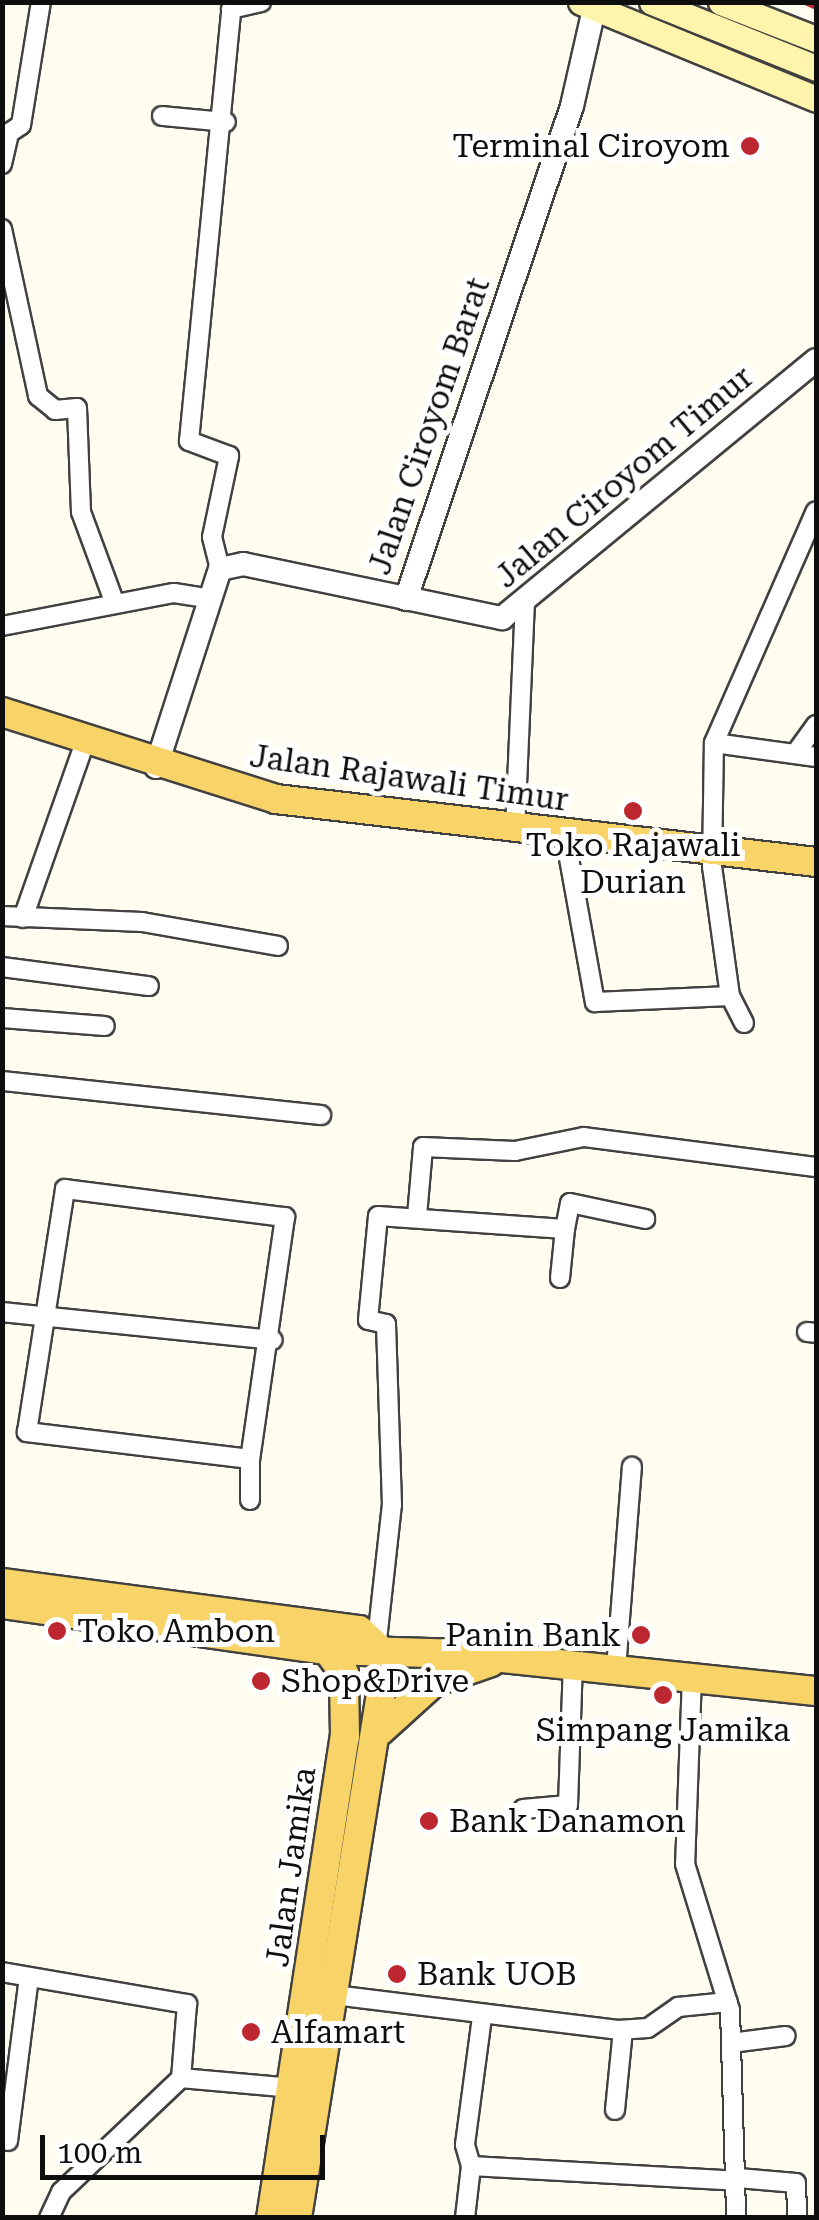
<!DOCTYPE html>
<style>
body{margin:0}
#map{position:relative;width:819px;height:2220px;overflow:hidden;background:#fffcf0;font-family:"Roboto Serif",serif}
div>[style]{position:absolute}
[style*='--x']{left:calc(var(--x)*1px);top:calc(var(--y)*1px);width:calc(var(--w)*1px);rotate:calc(var(--a)*1deg)}
.stream>*{height:6px;margin:-3px;padding:0 3px;transform-origin:3px;border-radius:3px;background:#b5def6}
.roads{filter:drop-shadow(2px 0 #414141) drop-shadow(-2px 0 #414141) drop-shadow(0 2px #414141) drop-shadow(0 -2px #414141)}
.minor>*{height:18px;margin:-9px;padding:0 9px;transform-origin:9px;border-radius:9px;background:#fff}
.tertiary>*{height:22px;margin:-11px;padding:0 11px;transform-origin:11px;border-radius:11px;background:#fff}
.secondary>*{height:25px;margin:-12.5px;padding:0 12.5px;transform-origin:12.5px;border-radius:12.5px;background:#fef4ac}
.primary>*{height:28px;margin:-14px;padding:0 14px;transform-origin:14px;border-radius:14px;background:#f7d368}
.rail>*{height:6px;margin:-3px;padding:0 3px;transform-origin:3px;border-radius:3px;background:#bd272f}
.dots>*{width:28px;height:28px;translate:-50% -50%;box-sizing:border-box;border:5px solid #fff;border-radius:50%}
span{translate:-50% -50%;white-space:nowrap;text-align:center;line-height:1.15;-webkit-text-stroke:10px #fff;paint-order:stroke}
.poi-label{font-size:32px;color:#0e0e0e}
.right{translate:-100% -50%;text-align:right}
.left{translate:0 -50%;text-align:left}
.street-label{font-size:32px;color:#0e0e0e}
.frame{position:absolute;inset:0;border:5px solid #0e0e0e;pointer-events:none}
.scale{position:absolute;left:40px;top:2135px;width:285px;height:45px;box-sizing:border-box;border:5px solid #0e0e0e;border-top:0;padding-left:12px;font-size:30px;line-height:35px;white-space:nowrap;color:#0e0e0e;-webkit-text-stroke:8px #fff;paint-order:stroke}
</style>
<div id="map">
<div class="stream">
<div style="--x:456;--y:2218;--w:56;--a:-81.7"></div>
</div>
<div class="roads">
<div class="minor">
<div style="--x:162;--y:116;--w:64;--a:5.4"></div>
<div style="--x:2;--y:164;--w:32;--a:-77"></div>
<div style="--x:9;--y:133;--w:14;--a:-34"></div>
<div style="--x:21;--y:125;--w:125;--a:-80.8"></div>
<div style="--x:2;--y:229;--w:171;--a:77.8"></div>
<div style="--x:38;--y:396;--w:22;--a:39"></div>
<div style="--x:55;--y:410;--w:22;--a:-5"></div>
<div style="--x:77;--y:408;--w:104;--a:87.8"></div>
<div style="--x:81;--y:512;--w:98;--a:69.7"></div>
<div style="--x:220;--y:569;--w:33;--a:-104"></div>
<div style="--x:212;--y:537;--w:83;--a:-78.1"></div>
<div style="--x:229;--y:456;--w:43;--a:-159.4"></div>
<div style="--x:189;--y:441;--w:434;--a:-84.4"></div>
<div style="--x:231;--y:9;--w:31;--a:-13"></div>
<div style="--x:2;--y:626;--w:175;--a:-10.9"></div>
<div style="--x:174;--y:593;--w:33;--a:9"></div>
<div style="--x:714;--y:743;--w:103;--a:7.8"></div>
<div style="--x:795;--y:754;--w:36;--a:-54"></div>
<div style="--x:515;--y:830;--w:227;--a:-87.5"></div>
<div style="--x:565;--y:836;--w:169;--a:79.8"></div>
<div style="--x:595;--y:1002;--w:135;--a:-2.5"></div>
<div style="--x:2;--y:916;--w:140;--a:2.5"></div>
<div style="--x:142;--y:922;--w:138;--a:10"></div>
<div style="--x:23;--y:918;--w:187;--a:-70.6"></div>
<div style="--x:2;--y:967;--w:148;--a:7.4"></div>
<div style="--x:2;--y:1018;--w:103;--a:4.4"></div>
<div style="--x:744;--y:1023;--w:30;--a:-117"></div>
<div style="--x:730;--y:996;--w:130;--a:-97.9"></div>
<div style="--x:712;--y:867;--w:124;--a:-89.1"></div>
<div style="--x:714;--y:743;--w:253;--a:-66.3"></div>
<div style="--x:2;--y:1081;--w:321;--a:6.1"></div>
<div style="--x:65;--y:1189;--w:222;--a:7.3"></div>
<div style="--x:285;--y:1217;--w:245;--a:98.2"></div>
<div style="--x:250;--y:1459;--w:225;--a:-173.1"></div>
<div style="--x:27;--y:1432;--w:246;--a:-81.1"></div>
<div style="--x:417;--y:1216;--w:69;--a:-85"></div>
<div style="--x:423;--y:1147;--w:92;--a:2.5"></div>
<div style="--x:515;--y:1151;--w:70;--a:-11.5"></div>
<div style="--x:584;--y:1137;--w:234;--a:7.4"></div>
<div style="--x:560;--y:1278;--w:49;--a:-84.2"></div>
<div style="--x:2;--y:1312;--w:272;--a:5.9"></div>
<div style="--x:807;--y:1332;--w:9;--a:6"></div>
<div style="--x:250;--y:1459;--w:41;--a:90"></div>
<div style="--x:377;--y:1640;--w:136;--a:-83.7"></div>
<div style="--x:392;--y:1505;--w:181;--a:-91.9"></div>
<div style="--x:386;--y:1324;--w:18;--a:-167"></div>
<div style="--x:368;--y:1320;--w:104;--a:-84.5"></div>
<div style="--x:378;--y:1216;--w:187;--a:4"></div>
<div style="--x:565;--y:1229;--w:26;--a:-79"></div>
<div style="--x:570;--y:1203;--w:77;--a:12"></div>
<div style="--x:616;--y:1669;--w:203;--a:-85.5"></div>
<div style="--x:692;--y:1676;--w:188;--a:92.1"></div>
<div style="--x:685;--y:1864;--w:153;--a:72.9"></div>
<div style="--x:730;--y:2010;--w:208;--a:88.3"></div>
<div style="--x:523;--y:1809;--w:45;--a:-5.1"></div>
<div style="--x:568;--y:1805;--w:140;--a:-88"></div>
<div style="--x:2;--y:1972;--w:188;--a:9.8"></div>
<div style="--x:187;--y:2004;--w:74;--a:94.6"></div>
<div style="--x:334;--y:1995;--w:286;--a:7"></div>
<div style="--x:618;--y:2030;--w:30;--a:-4"></div>
<div style="--x:648;--y:2028;--w:37;--a:-35"></div>
<div style="--x:678;--y:2007;--w:50;--a:-5.7"></div>
<div style="--x:482;--y:2017;--w:129;--a:97.6"></div>
<div style="--x:465;--y:2145;--w:22;--a:74"></div>
<div style="--x:471;--y:2166;--w:266;--a:3.2"></div>
<div style="--x:731;--y:2043;--w:55;--a:-7.3"></div>
<div style="--x:615;--y:2110;--w:80;--a:-84.3"></div>
<div style="--x:8;--y:2141;--w:165;--a:-82.7"></div>
<div style="--x:738;--y:2178;--w:58;--a:4.9"></div>
<div style="--x:796;--y:2183;--w:35;--a:88"></div>
<div style="--x:49;--y:2218;--w:29;--a:-65"></div>
<div style="--x:61;--y:2192;--w:166;--a:-43.5"></div>
<div style="--x:181;--y:2078;--w:112;--a:5.1"></div>
<div style="--x:465;--y:2218;--w:52;--a:-83.4"></div>
</div>
<div class="tertiary">
<div style="--x:406;--y:599;--w:520;--a:-71.39"></div>
<div style="--x:572;--y:106;--w:99;--a:-77.2"></div>
<div style="--x:156;--y:767;--w:208;--a:-72.1"></div>
<div style="--x:220;--y:569;--w:24;--a:-12"></div>
<div style="--x:243;--y:564;--w:265;--a:11.8"></div>
<div style="--x:502;--y:618;--w:406;--a:-39.4"></div>
</div>
<div class="secondary">
<div style="--x:581;--y:2;--w:254;--a:22.4"></div>
<div style="--x:652;--y:2;--w:177;--a:21.9"></div>
<div style="--x:721;--y:2;--w:102;--a:21.3"></div>
</div>
<div class="primary">
<div style="--x:2;--y:712;--w:287;--a:17.6"></div>
<div style="--x:276;--y:799;--w:544;--a:6.65"></div>
<div style="--x:2;--y:1583;--w:360;--a:7.5"></div>
<div style="--x:359;--y:1630;--w:38;--a:43"></div>
<div style="--x:387;--y:1656;--w:569;--a:99.1"></div>
<div style="--x:2;--y:1604;--w:328;--a:8.1"></div>
<div style="--x:327;--y:1650;--w:137;--a:1.7"></div>
<div style="--x:464;--y:1654;--w:354;--a:6"></div>
<div style="--x:380;--y:1731;--w:73;--a:-42.2"></div>
<div style="--x:434;--y:1682;--w:60;--a:-19.3"></div>
<div style="--x:271;--y:2218;--w:487;--a:-81.3"></div>
<div style="--x:345;--y:1737;--w:64;--a:-90.9"></div>
<div style="--x:344;--y:1673;--w:29;--a:-126"></div>
</div>
</div>
<div class="rail">
<div style="--x:805;--y:2;--w:12;--a:24"></div>
</div>
<div class="dots">
<div style="left:750px;top:146px;background:#bd272f"></div>
<div style="left:633px;top:811px;background:#bd272f"></div>
<div style="left:57px;top:1631px;background:#bd272f"></div>
<div style="left:641px;top:1635px;background:#bd272f"></div>
<div style="left:261px;top:1681px;background:#bd272f"></div>
<div style="left:663px;top:1695px;background:#bd272f"></div>
<div style="left:429px;top:1821px;background:#bd272f"></div>
<div style="left:397px;top:1974px;background:#bd272f"></div>
<div style="left:251px;top:2032px;background:#bd272f"></div>
</div>
<div class="poi-label">
<span class="right" style="left:730px;top:146px">Terminal Ciroyom</span>
<span style="left:633px;top:864px">Toko Rajawali<br>Durian</span>
<span class="left" style="left:77px;top:1631px">Toko Ambon</span>
<span class="right" style="left:621px;top:1635px">Panin Bank</span>
<span class="left" style="left:281px;top:1681px">Shop&amp;Drive</span>
<span style="left:663px;top:1730px">Simpang Jamika</span>
<span class="left" style="left:449px;top:1821px">Bank Danamon</span>
<span class="left" style="left:417px;top:1974px">Bank UOB</span>
<span class="left" style="left:271px;top:2032px">Alfamart</span>
</div>
<div class="street-label">
<span style="left:429px;top:426px;rotate:-71deg">Jalan Ciroyom Barat</span>
<span style="left:624px;top:477px;rotate:-40deg">Jalan Ciroyom Timur</span>
<span style="left:409px;top:778px;rotate:8deg">Jalan Rajawali Timur</span>
<span style="left:291px;top:1867px;rotate:-82deg">Jalan Jamika</span>
</div>
<div class="frame"></div>
<div class="scale">100 m</div>
</div>
